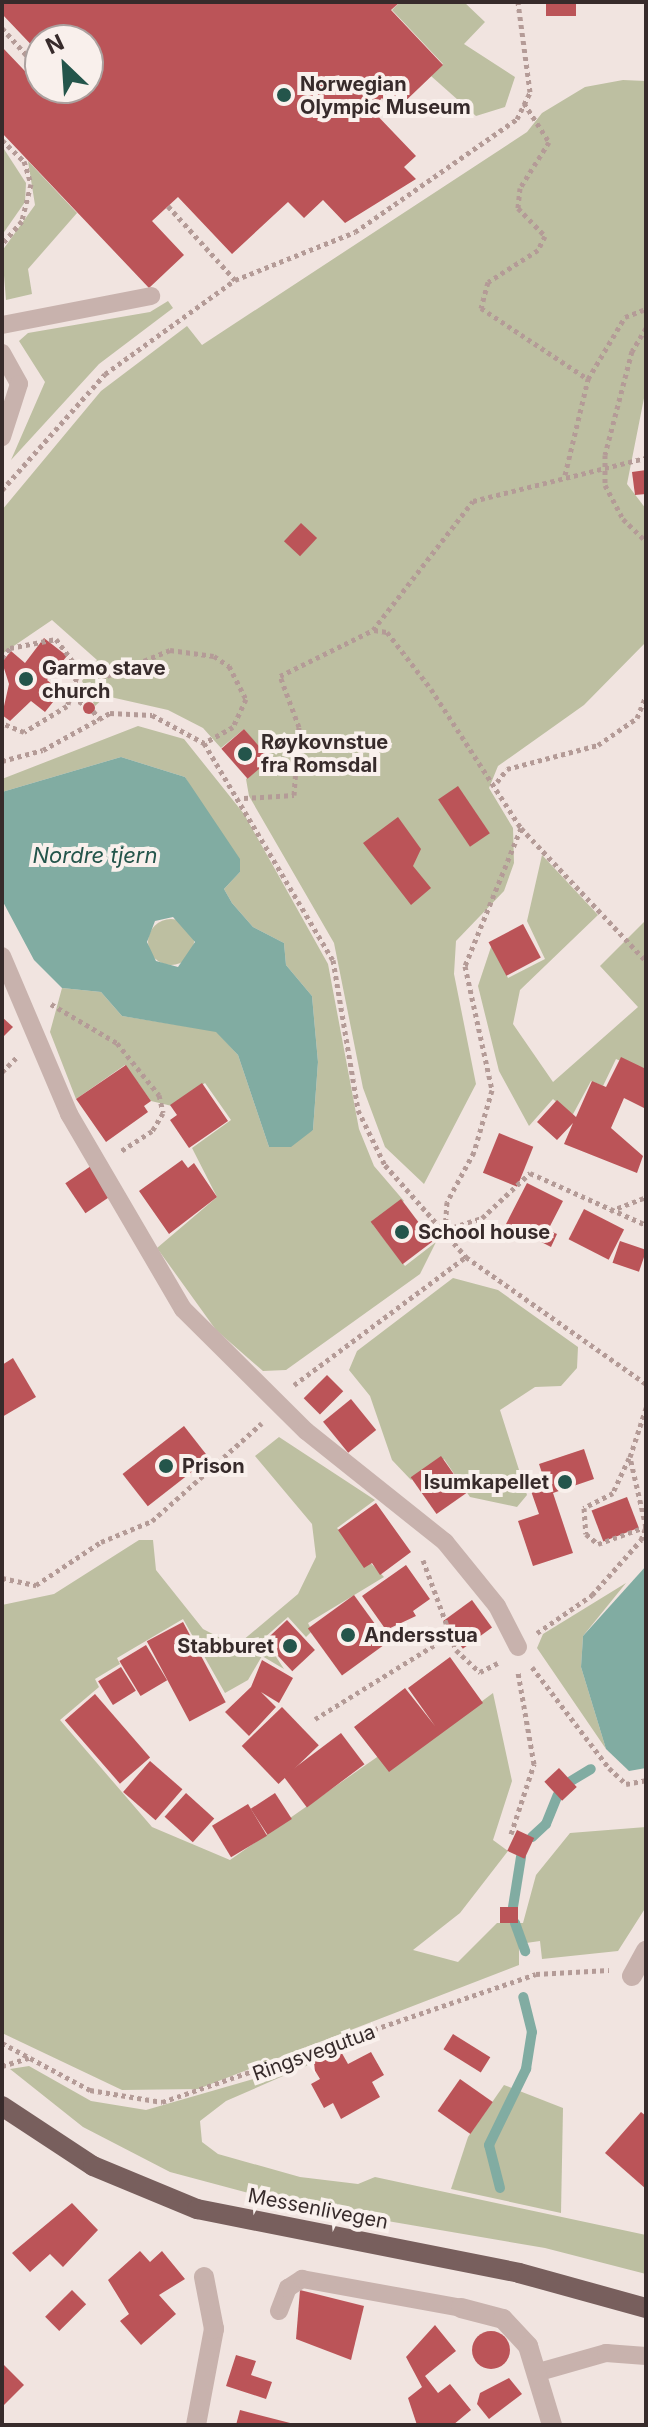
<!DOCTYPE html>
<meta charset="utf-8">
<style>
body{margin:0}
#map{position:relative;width:648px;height:2427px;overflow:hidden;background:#f1e4e0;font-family:Inter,sans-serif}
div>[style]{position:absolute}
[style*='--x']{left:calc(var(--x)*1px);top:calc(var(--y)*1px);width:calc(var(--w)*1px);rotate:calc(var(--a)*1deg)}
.green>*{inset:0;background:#bdbfa1}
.round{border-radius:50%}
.water>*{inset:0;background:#81aca2}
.stream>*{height:10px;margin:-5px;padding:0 5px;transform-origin:5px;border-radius:5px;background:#81aca2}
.building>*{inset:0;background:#bb5458;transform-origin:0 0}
.path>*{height:5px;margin-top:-2.5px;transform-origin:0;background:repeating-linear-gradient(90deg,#b49b97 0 4px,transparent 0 8px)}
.lane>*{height:18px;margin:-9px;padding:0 9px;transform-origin:9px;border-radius:9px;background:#c8b2ad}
.street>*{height:20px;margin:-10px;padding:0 10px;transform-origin:10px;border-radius:10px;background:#c8b2ad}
.primary>*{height:20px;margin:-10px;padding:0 10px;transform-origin:10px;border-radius:10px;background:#785f5d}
.dots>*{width:22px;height:22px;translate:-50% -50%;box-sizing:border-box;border:4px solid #f9f0ec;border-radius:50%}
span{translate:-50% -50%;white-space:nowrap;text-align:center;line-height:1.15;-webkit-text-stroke:8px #f9f0ec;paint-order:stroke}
.poi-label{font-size:20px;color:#372b2b;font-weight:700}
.left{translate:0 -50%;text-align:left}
.right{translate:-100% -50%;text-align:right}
.street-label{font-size:20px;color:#372b2b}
.water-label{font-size:22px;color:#24554b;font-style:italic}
.frame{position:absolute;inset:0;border:4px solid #372b2b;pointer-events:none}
.north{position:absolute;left:24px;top:24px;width:80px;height:80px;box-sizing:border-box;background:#f9f0ec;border:2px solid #aba19f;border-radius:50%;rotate:335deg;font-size:22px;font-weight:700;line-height:32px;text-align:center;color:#372b2b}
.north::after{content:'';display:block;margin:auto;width:28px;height:36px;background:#24554b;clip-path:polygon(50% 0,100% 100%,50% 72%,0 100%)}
</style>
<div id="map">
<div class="green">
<div style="clip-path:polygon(400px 2px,464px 2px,485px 22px,464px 44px,515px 77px,505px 107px,476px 116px,431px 76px,443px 64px,392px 10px)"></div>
<div style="clip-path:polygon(623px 80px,646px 81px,646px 388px,627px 484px,646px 509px,646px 642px,584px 705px,498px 766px,489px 788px,513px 828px,514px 863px,504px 891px,456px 941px,454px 974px,476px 1084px,424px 1184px,385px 1147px,363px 1088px,334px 943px,249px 796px,246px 779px,269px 759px,244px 729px,221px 748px,203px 728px,168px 710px,106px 696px,95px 706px,82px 681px,97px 660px,52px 620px,2px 654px,2px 510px,101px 391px,187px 326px,202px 345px,527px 132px,542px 113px,585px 87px)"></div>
<div style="clip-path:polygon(2px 146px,26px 183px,25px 202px,2px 235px)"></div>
<div style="clip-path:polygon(28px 161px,77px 213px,28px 269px,32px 294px,6px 300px,2px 251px,35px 205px)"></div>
<div style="clip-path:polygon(168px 301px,173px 308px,99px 364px,11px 460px,45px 382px,19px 341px,28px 333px,150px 312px)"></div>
<div style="clip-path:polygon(138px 726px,184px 739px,244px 814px,328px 964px,359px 1129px,374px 1166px,404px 1201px,373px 1225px,405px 1266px,436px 1242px,420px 1274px,286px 1370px,263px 1371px,216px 1330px,157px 1248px,217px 1197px,192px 1148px,231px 1120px,205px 1083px,172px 1106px,151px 1101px,125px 1065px,76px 1099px,50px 1032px,62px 988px,101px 992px,122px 1016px,216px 1031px,238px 1055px,269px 1147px,313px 1130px,318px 1062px,312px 996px,286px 965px,284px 943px,253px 927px,232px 903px,224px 889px,240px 872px,185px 777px,121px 757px,2px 792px,2px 779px)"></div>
<div style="clip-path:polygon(542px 855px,598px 915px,520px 990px,513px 1024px,553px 1082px,638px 1007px,600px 966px,646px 920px,646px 1072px,616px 1059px,603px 1086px,591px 1081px,572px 1116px,553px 1099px,529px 1126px,499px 1071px,478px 986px,492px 944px,508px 978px,545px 959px,527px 921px)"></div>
<div class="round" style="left:148px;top:919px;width:46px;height:46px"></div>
<div style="clip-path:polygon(453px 1278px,498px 1290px,578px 1347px,577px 1368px,561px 1386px,535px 1387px,500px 1410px,527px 1495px,517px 1507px,470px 1497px,444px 1459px,411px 1480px,392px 1460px,370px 1396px,349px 1370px,357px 1351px)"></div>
<div style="clip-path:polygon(279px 1437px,375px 1500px,337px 1528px,384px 1577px,308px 1623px,312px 1631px,306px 1637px,288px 1617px,264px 1638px,284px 1669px,262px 1656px,248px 1680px,225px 1693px,183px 1619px,117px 1658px,120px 1664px,95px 1679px,99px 1687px,60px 1720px,152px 1827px,230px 1860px,380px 1755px,442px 1731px,493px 1693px,512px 1781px,493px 1840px,508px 1851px,460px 1913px,413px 1950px,458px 1962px,497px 1923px,523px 1923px,536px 1875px,570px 1833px,646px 1827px,646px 1907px,618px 1951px,542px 1959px,540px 1941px,519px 1944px,519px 1965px,198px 2089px,122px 2090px,2px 2033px,2px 1605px,54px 1594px,139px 1540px,153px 1540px,156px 1570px,203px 1629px,236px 1646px,298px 1594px,316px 1557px,312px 1524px,255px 1456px)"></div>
<div style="clip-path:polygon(626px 1583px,583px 1636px,581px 1667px,606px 1749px,537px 1648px,543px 1634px)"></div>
<div style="clip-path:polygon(322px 2059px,226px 2101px,200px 2121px,202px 2142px,218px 2154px,300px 2177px,358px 2184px,375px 2177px,646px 2235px,646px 2274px,545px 2248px,294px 2205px,170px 2172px,83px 2127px,10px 2069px,29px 2066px,91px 2101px,146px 2110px)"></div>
<div style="clip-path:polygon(504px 2085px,563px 2108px,561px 2213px,451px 2189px,468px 2137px)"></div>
</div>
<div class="water">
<div style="clip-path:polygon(evenodd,121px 757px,185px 777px,240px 859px,240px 872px,224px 889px,232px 903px,253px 927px,284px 943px,286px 965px,312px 996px,318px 1062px,313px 1130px,291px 1147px,269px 1147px,238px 1055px,216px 1032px,122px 1016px,101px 992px,62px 988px,34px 960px,2px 900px,2px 792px,121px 757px,173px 917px,195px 942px,178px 967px,156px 961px,147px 942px,155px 921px,173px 917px)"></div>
<div style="clip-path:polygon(646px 1566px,646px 1768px,629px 1771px,606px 1749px,581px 1667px,583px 1636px)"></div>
</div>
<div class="stream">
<div style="--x:571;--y:1781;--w:23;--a:-31"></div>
<div style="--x:532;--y:1837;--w:19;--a:-43"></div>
<div style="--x:546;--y:1824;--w:31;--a:-68"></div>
<div style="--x:513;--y:1907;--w:51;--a:-80.9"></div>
<div style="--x:515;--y:1923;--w:30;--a:70"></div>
<div style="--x:500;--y:2188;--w:44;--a:-104.3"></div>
<div style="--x:489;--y:2145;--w:85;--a:-64"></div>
<div style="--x:526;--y:2069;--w:37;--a:-81"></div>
<div style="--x:532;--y:2032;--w:36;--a:-104"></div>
</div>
<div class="building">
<div style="clip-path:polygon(2px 2px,400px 2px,391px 10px,443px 65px,395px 111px,382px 98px,371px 109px,416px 156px,404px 167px,416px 179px,345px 223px,323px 200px,304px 218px,288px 202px,232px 254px,178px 197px,152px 221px,184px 255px,149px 288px,2px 133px,2px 47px,43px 90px,88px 88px,88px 40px,40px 40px,40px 54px,2px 14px)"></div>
<div style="left:546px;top:2px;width:30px;height:14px"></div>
<div style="clip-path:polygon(646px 470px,646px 494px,635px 495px,632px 472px)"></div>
<div style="left:301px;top:523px;width:22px;height:25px;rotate:43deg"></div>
<div style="clip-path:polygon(44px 638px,67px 656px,47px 680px,61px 692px,45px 712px,31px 701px,10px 721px,2px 715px,9px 684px,2px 662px,11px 651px,25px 663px)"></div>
<div class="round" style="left:83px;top:702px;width:12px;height:12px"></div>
<div style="left:244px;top:729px;width:40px;height:30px;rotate:49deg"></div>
<div style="left:458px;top:786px;width:57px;height:24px;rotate:56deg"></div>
<div style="clip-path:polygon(398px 817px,421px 849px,413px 866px,431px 888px,411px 905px,363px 843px)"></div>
<div style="left:523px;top:924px;width:38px;height:39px;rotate:62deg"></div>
<div style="clip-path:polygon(2px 1017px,13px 1027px,2px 1038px)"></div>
<div style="clip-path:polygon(621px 1057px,646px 1069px,646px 1109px,624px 1098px,611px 1128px,643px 1156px,637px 1173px,564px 1144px,573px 1123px,557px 1140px,537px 1122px,557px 1100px,576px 1117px,592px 1081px,606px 1087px)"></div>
<div style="clip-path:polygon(126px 1065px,151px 1101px,144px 1106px,148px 1112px,106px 1142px,76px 1099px)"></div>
<div style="clip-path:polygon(202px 1083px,228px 1121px,189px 1148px,170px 1120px,177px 1115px,170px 1105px)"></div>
<div style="left:499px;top:1133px;width:37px;height:43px;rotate:22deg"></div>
<div style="clip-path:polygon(182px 1160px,188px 1168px,194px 1163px,217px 1197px,169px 1234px,139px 1191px)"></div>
<div style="left:91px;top:1166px;width:36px;height:31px;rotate:56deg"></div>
<div style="clip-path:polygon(527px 1183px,563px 1201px,548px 1230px,557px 1234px,551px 1247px,506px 1224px)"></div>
<div style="left:401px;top:1199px;width:53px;height:38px;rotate:53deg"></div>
<div style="left:584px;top:1209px;width:45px;height:34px;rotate:27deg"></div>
<div style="left:620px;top:1241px;width:28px;height:23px;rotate:19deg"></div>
<div style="clip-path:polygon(13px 1358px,36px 1397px,2px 1417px,2px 1365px)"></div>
<div style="left:327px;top:1375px;width:23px;height:33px;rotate:45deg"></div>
<div style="left:351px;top:1399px;width:40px;height:36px;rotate:51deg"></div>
<div style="left:184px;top:1426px;width:41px;height:78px;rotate:52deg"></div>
<div style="clip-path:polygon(584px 1449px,594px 1479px,553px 1493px,573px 1553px,533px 1566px,518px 1521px,539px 1514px,531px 1491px,546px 1485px,539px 1464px)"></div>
<div style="left:441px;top:1456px;width:45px;height:37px;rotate:55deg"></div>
<div style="left:627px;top:1497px;width:33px;height:38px;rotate:69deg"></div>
<div style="clip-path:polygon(376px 1503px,411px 1552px,380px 1575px,372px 1563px,364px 1568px,338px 1530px)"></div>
<div style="clip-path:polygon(406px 1565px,430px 1599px,413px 1611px,416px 1616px,386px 1630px,362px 1596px)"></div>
<div style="left:354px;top:1595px;width:58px;height:57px;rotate:54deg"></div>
<div style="left:472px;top:1600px;width:34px;height:36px;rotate:54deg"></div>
<div style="left:287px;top:1620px;width:41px;height:31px;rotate:47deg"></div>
<div style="left:183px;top:1622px;width:91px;height:41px;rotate:62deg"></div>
<div style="left:146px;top:1645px;width:41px;height:31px;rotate:59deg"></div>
<div style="clip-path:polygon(450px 1657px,483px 1703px,389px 1772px,354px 1727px,405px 1688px,435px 1726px,408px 1688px)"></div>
<div style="clip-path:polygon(262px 1660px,293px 1678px,279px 1703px,261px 1692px,276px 1707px,249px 1736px,225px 1712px,251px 1687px)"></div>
<div style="left:121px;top:1667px;width:28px;height:27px;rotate:58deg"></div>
<div style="left:95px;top:1694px;width:84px;height:40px;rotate:49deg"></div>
<div style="left:282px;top:1707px;width:53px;height:56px;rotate:46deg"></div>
<div style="left:341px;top:1733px;width:39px;height:72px;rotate:53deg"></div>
<div style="left:150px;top:1761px;width:43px;height:41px;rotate:41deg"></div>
<div style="left:559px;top:1768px;width:26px;height:20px;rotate:47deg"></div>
<div style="left:186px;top:1793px;width:38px;height:32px;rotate:42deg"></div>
<div style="left:275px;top:1793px;width:31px;height:29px;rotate:57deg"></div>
<div style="left:248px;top:1804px;width:37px;height:42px;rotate:59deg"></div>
<div style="left:517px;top:1830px;width:19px;height:23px;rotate:25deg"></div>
<div style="left:518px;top:1907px;width:16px;height:18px;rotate:90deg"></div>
<div style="left:453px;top:2034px;width:44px;height:18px;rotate:32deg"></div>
<div style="clip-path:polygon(339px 2048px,348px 2064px,371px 2052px,384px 2075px,372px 2082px,380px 2097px,341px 2119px,333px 2103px,324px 2108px,311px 2084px,320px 2079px,311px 2064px)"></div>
<div style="left:460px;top:2079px;width:40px;height:39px;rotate:35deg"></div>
<div style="clip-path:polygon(641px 2112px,646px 2116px,646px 2189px,605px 2153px)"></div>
<div style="clip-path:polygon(72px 2203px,98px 2230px,63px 2267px,50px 2254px,30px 2272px,12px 2253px)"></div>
<div style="clip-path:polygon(140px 2251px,150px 2262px,162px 2251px,185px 2279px,159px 2295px,176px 2314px,141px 2345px,120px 2321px,129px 2314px,108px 2280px)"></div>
<div style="left:72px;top:2290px;width:20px;height:38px;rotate:45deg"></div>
<div style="clip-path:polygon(300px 2290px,364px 2306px,351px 2360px,296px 2339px)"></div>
<div style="clip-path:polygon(435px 2325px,456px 2351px,425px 2376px,438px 2393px,450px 2384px,471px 2410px,453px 2425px,417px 2425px,408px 2398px,422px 2387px,406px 2357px)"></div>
<div class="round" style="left:472px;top:2331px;width:38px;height:38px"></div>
<div style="clip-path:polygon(236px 2355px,256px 2361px,251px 2375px,272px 2382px,266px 2399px,226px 2386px)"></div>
<div style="clip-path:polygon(2px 2363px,24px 2385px,2px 2407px)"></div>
<div style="clip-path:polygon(509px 2378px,522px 2394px,489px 2419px,477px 2404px,480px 2393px)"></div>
<div style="clip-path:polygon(240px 2410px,294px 2424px,294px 2425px,236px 2425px)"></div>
</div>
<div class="path">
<div style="--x:2;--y:28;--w:57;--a:47.9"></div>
<div style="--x:524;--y:103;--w:46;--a:57.3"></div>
<div style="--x:549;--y:142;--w:54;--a:122.2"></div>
<div style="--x:520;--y:188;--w:20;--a:96"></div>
<div style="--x:518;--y:208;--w:39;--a:46"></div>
<div style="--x:545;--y:236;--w:16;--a:117"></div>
<div style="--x:538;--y:250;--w:59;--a:147.4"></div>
<div style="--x:488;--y:282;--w:27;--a:105"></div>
<div style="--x:481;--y:308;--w:128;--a:33.6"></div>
<div style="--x:588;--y:379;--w:72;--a:-59.2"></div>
<div style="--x:625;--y:317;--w:22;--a:-21"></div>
<div style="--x:2;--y:140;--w:30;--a:44"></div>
<div style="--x:24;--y:161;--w:24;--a:73"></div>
<div style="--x:31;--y:184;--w:38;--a:104"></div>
<div style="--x:22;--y:221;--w:30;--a:131"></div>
<div style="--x:168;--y:206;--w:100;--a:47.8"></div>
<div style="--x:646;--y:328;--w:27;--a:121"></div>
<div style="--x:632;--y:351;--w:107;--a:104.6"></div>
<div style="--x:605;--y:455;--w:30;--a:90"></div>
<div style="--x:605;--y:485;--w:38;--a:62"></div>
<div style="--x:623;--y:519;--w:32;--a:44"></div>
<div style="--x:565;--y:475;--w:99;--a:-76.5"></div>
<div style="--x:2;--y:490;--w:155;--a:-48.4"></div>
<div style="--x:105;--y:374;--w:160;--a:-35.9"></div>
<div style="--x:235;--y:280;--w:129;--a:-21.8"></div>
<div style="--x:355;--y:232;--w:198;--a:-34.9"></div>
<div style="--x:517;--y:119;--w:30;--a:-64"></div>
<div style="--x:530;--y:92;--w:91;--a:-97.6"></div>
<div style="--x:374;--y:630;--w:13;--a:9"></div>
<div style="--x:387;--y:632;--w:72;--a:52.3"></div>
<div style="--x:431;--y:689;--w:166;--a:57.1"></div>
<div style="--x:521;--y:828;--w:183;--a:46.8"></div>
<div style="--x:2;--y:658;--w:13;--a:-51"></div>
<div style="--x:10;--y:648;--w:47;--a:-11.1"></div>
<div style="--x:56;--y:639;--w:39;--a:53"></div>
<div style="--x:79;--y:670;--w:38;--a:108"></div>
<div style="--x:67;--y:706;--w:50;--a:148.8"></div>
<div style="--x:24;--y:732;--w:24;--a:-158"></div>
<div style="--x:79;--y:670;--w:29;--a:12"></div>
<div style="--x:107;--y:676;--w:68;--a:-22.4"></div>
<div style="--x:170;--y:650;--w:44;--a:7.8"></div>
<div style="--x:214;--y:656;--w:18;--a:34"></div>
<div style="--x:229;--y:666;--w:37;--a:63"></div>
<div style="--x:246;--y:699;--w:31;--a:115"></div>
<div style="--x:233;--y:727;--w:33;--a:151"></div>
<div style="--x:72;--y:697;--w:15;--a:32"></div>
<div style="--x:93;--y:711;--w:11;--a:49"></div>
<div style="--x:2;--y:761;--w:42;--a:-15"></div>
<div style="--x:43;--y:750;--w:77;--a:-28.9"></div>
<div style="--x:110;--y:713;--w:42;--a:2.7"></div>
<div style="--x:152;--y:715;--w:59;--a:28.3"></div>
<div style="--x:204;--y:743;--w:252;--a:59.3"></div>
<div style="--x:333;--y:960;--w:152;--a:80.5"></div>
<div style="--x:358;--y:1110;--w:61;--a:63.9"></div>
<div style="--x:385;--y:1165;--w:123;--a:48.6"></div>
<div style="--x:466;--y:1257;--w:220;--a:35.2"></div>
<div style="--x:497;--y:782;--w:16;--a:-52"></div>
<div style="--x:507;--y:769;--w:94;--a:-14.8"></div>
<div style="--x:598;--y:745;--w:47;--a:-34.7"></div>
<div style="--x:637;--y:718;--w:24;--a:-68"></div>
<div style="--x:244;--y:798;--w:50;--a:-3.4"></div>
<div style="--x:294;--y:795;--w:68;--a:-85.8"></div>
<div style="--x:299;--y:727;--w:54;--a:-110.4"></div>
<div style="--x:280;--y:676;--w:104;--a:-26.3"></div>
<div style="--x:373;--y:630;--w:163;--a:-52.2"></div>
<div style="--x:473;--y:501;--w:178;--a:-14"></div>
<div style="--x:521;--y:828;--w:149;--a:112.1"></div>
<div style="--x:465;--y:966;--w:127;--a:77.7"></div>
<div style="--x:492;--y:1090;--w:65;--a:106.2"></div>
<div style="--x:474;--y:1152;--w:57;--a:118.4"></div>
<div style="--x:447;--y:1202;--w:28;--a:94"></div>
<div style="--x:445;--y:1230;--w:39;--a:-18"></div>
<div style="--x:482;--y:1218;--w:66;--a:-43.2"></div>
<div style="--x:530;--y:1173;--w:127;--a:24.1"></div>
<div style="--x:51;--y:1004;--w:77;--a:30.6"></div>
<div style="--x:117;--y:1043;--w:67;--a:51.1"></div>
<div style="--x:159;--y:1095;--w:18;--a:77"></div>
<div style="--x:163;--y:1113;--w:21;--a:121"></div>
<div style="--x:152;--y:1131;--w:38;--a:147"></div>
<div style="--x:2;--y:1072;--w:23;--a:-45"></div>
<div style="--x:610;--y:1211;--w:39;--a:-21"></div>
<div style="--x:294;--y:1385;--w:214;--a:-36.7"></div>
<div style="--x:629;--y:1458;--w:38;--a:115"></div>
<div style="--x:613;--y:1493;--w:33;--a:153"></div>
<div style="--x:584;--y:1508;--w:26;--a:86"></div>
<div style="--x:586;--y:1534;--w:16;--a:40"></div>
<div style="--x:598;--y:1544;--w:50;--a:-19.9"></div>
<div style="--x:423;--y:1560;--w:96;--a:69.9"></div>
<div style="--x:456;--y:1650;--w:33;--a:43"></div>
<div style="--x:480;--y:1672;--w:20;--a:-27"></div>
<div style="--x:2;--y:1578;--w:35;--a:12"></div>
<div style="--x:36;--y:1585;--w:78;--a:-33.5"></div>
<div style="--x:101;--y:1542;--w:55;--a:-22.4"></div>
<div style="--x:152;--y:1521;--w:147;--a:-41.7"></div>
<div style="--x:537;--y:1633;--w:67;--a:-34.6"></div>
<div style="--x:592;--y:1595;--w:74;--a:-48.3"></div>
<div style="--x:641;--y:1540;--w:14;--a:-69"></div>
<div style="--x:646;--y:1527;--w:72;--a:-102.9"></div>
<div style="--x:630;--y:1457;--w:52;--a:-71.9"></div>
<div style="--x:532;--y:1667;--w:127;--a:52.7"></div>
<div style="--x:609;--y:1768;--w:23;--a:43"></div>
<div style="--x:626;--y:1784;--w:20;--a:-11"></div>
<div style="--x:315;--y:1719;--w:155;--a:-31.8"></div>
<div style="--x:511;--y:1834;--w:74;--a:-71.8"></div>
<div style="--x:534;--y:1764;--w:93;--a:-99.9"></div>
<div style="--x:2;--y:2043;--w:100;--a:28.1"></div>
<div style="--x:90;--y:2090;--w:73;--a:9.5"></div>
<div style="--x:162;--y:2102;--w:395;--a:-18.9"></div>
<div style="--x:536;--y:1974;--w:73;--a:-3.1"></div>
<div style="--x:2;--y:2066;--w:28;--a:-17"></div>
</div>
<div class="lane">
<div style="--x:2;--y:325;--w:152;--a:-11"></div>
<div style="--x:2;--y:353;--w:35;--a:61"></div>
<div style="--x:19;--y:384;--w:56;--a:107.8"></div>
<div style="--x:2;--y:956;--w:172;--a:67"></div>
<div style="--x:69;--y:1114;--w:226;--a:59.7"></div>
<div style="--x:183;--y:1309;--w:173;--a:44.8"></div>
<div style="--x:306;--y:1431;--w:178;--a:38.6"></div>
<div style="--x:445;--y:1542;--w:82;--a:50.9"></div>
<div style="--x:497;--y:1606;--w:46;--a:62.9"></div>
<div style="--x:279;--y:2311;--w:25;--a:-69"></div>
<div style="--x:288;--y:2288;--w:17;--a:-33"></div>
<div style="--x:302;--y:2279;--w:162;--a:10.3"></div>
<div style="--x:539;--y:2372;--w:70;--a:-15.8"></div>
<div style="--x:606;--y:2353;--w:40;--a:4.3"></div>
</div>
<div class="street">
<div style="--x:632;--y:1976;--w:29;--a:-61"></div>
<div style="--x:461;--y:2308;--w:43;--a:14.7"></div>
<div style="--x:503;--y:2319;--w:37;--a:47"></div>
<div style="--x:528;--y:2346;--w:83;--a:73.1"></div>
<div style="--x:196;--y:2425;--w:98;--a:-79.4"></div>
<div style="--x:214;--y:2329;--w:53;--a:-100.9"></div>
</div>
<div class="primary">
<div style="--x:2;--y:2106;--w:109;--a:33.4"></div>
<div style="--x:93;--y:2166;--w:113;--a:22.5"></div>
<div style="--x:197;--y:2209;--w:328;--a:11.2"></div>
<div style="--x:519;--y:2273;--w:132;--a:15.4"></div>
</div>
<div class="dots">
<div style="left:284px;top:95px;background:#24554b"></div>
<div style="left:26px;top:679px;background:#24554b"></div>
<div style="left:245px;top:754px;background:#24554b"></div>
<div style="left:402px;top:1232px;background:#24554b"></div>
<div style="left:166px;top:1466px;background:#24554b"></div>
<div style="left:565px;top:1482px;background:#24554b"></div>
<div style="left:348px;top:1635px;background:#24554b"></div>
<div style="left:290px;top:1646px;background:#24554b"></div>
</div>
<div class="poi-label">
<span class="left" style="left:300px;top:96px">Norwegian<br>Olympic Museum</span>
<span class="left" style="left:42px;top:680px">Garmo stave<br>church</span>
<span class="left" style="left:261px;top:754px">Røykovnstue<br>fra Romsdal</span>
<span class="left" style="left:418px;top:1232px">School house</span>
<span class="left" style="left:182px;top:1466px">Prison</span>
<span class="right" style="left:549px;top:1482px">Isumkapellet</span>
<span class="left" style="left:364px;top:1635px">Andersstua</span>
<span class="right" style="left:274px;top:1646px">Stabburet</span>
</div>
<div class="street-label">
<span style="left:314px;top:2053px;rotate:-20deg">Ringsvegutua</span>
<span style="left:318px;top:2209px;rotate:11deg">Messenlivegen</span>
</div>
<div class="water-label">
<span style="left:95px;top:856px">Nordre tjern</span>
</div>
<div class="frame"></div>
<div class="north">N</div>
</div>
